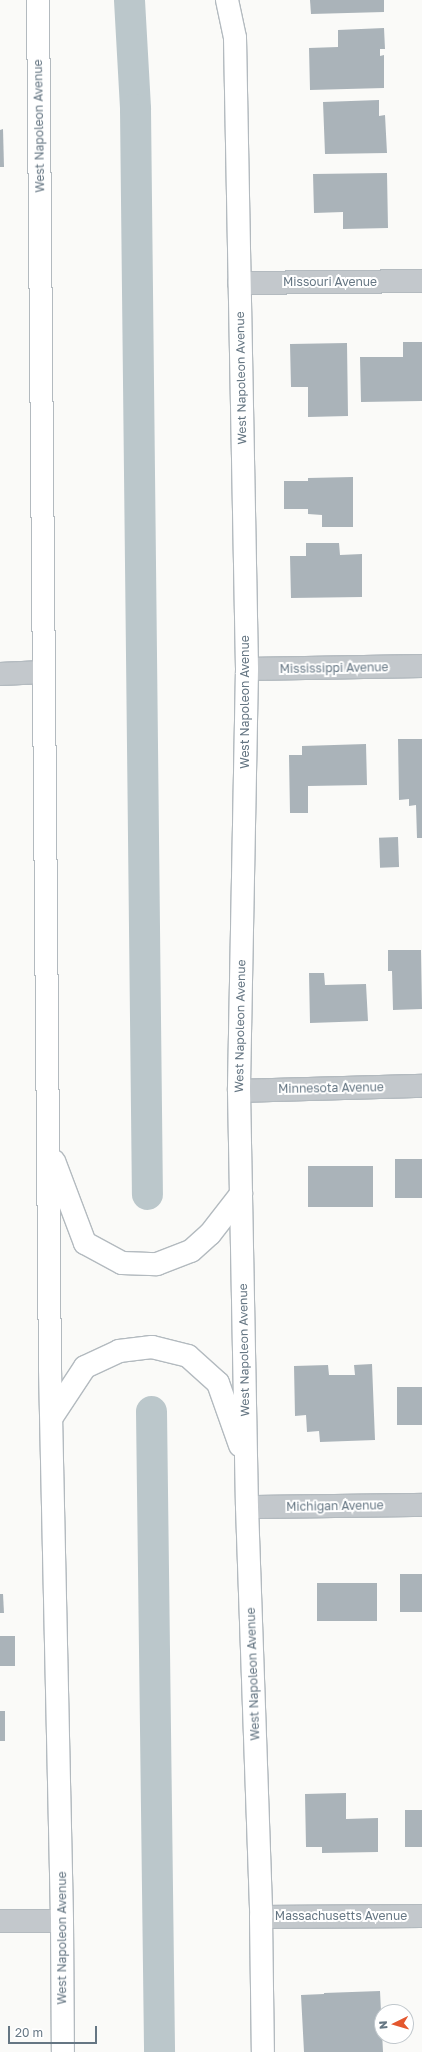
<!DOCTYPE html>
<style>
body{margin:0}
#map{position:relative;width:422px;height:2052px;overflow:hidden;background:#fafaf8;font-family:"Golos Text",sans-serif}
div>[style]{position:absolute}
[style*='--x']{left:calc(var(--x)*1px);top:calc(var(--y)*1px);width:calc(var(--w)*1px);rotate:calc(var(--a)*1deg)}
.canal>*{height:31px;margin:-15.5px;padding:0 15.5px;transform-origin:15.5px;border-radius:15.5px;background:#bbc7cb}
.building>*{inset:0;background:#aab3b9;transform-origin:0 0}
.roads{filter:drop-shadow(1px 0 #b3babf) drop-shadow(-1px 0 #b3babf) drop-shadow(0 1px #b3babf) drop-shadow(0 -1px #b3babf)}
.street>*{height:22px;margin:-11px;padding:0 11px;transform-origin:11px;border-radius:11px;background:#c3c8cc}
.secondary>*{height:22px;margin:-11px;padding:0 11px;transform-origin:11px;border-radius:11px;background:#fff}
span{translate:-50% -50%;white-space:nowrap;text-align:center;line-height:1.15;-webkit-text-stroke:4px #fff;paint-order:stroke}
.street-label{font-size:12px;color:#657683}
.north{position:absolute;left:374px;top:2004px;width:40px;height:40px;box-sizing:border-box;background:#fff;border:1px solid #c1c8cd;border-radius:50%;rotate:265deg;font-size:11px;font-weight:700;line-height:16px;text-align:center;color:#657683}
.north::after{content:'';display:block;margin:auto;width:14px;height:18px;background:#e4572e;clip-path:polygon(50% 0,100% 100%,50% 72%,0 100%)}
.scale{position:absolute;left:8px;top:2026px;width:89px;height:18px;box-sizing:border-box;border:2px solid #657683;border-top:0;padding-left:5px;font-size:12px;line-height:14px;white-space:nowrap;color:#657683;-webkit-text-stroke:3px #fff;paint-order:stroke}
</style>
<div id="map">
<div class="canal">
<div style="--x:129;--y:0;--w:109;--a:86.8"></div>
<div style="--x:135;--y:109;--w:1085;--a:89.37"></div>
<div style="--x:151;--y:1411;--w:641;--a:89.28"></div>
</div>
<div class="building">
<div style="clip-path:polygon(310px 0,384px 0,384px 12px,311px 14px)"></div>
<div style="clip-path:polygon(384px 28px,385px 49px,380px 49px,380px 56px,384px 55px,384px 88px,310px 90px,309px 48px,338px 47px,338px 30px)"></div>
<div style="clip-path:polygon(379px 100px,379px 116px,385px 115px,387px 153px,325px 154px,323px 102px)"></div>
<div style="clip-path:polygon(3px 129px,4px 167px,0 167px,0 130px)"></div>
<div style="clip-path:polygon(387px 173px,388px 228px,343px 229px,343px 212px,314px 213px,313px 174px)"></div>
<div style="clip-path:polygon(403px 342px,422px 342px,422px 401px,361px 402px,360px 357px,403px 357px)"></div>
<div style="clip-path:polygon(347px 343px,348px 416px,308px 417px,308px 387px,291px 387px,290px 344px)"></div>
<div style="clip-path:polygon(353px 477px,353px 527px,322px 527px,322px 515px,308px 514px,308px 509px,284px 509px,284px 481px,308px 481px,308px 478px)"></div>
<div style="clip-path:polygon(306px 543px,339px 543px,340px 555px,362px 554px,362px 597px,291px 598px,290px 556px,306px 556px)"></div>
<div style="clip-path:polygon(398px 739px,422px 739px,422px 838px,417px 838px,416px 805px,409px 806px,409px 799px,399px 800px)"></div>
<div style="clip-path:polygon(366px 744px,367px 785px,308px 786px,308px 813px,290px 813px,289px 755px,302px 755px,302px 746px)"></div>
<div style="left:398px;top:837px;width:30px;height:19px;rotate:88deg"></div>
<div style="clip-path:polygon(388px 950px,421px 950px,422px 1009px,393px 1010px,392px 971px,388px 971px)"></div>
<div style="clip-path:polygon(309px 973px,324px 973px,325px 985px,366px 984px,368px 1021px,310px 1023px)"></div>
<div style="left:422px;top:1159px;width:39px;height:27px;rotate:90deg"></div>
<div style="left:373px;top:1166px;width:41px;height:65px;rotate:90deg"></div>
<div style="clip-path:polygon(372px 1364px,375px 1440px,320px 1442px,319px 1431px,307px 1432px,306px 1415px,295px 1416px,294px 1366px,328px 1365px,329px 1375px,355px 1375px,354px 1365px)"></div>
<div style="left:422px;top:1387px;width:38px;height:25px;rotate:90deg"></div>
<div style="left:400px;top:1574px;width:22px;height:38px"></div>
<div style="left:317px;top:1583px;width:60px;height:38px"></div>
<div style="clip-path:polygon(0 1594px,3px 1594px,4px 1613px,0 1613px)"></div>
<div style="left:15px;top:1636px;width:30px;height:15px;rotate:90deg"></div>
<div style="left:0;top:1711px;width:5px;height:30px"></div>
<div style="clip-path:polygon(346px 1793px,346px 1819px,378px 1818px,378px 1852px,322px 1853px,322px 1847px,306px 1847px,305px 1794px)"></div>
<div style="left:405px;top:1810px;width:17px;height:37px"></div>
<div style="clip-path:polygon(380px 1991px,383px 2052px,304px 2052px,301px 1995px,324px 1994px,324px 1993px)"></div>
</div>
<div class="roads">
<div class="street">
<div style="--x:239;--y:283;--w:183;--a:-0.6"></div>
<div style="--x:247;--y:669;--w:175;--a:-1"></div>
<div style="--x:0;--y:674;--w:44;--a:-2.6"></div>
<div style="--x:239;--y:1091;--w:183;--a:-1.6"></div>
<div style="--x:247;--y:1507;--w:175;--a:-0.7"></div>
<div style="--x:261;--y:1917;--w:161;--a:-0.4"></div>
<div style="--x:0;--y:1921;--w:62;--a:0"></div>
</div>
<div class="secondary">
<div style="--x:38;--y:0;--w:1369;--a:89.5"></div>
<div style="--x:50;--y:1369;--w:552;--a:88.75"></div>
<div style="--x:62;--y:1921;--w:131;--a:89.6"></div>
<div style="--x:227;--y:0;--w:39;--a:78"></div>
<div style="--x:235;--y:38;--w:631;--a:88.91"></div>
<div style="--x:247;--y:669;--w:422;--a:91.1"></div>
<div style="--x:239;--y:1091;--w:416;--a:88.9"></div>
<div style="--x:247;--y:1507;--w:410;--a:88"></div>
<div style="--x:261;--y:1917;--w:135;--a:89.2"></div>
<div style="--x:54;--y:1161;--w:88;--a:69.3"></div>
<div style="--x:85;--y:1243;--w:42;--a:28.4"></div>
<div style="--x:122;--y:1263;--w:35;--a:2"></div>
<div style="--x:157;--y:1264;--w:36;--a:-21"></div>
<div style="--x:191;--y:1251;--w:25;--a:-42"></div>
<div style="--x:210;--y:1234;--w:51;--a:-52.2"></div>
<div style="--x:52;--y:1417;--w:60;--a:-56.6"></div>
<div style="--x:85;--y:1367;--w:38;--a:-25"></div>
<div style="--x:119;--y:1351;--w:33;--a:-7"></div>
<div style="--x:152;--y:1347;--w:37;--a:14"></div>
<div style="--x:188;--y:1356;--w:40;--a:42"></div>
<div style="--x:218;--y:1383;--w:66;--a:70.5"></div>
</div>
</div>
<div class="street-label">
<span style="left:39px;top:126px;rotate:-91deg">West Napoleon Avenue</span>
<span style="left:330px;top:282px">Missouri Avenue</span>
<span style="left:241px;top:378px;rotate:-91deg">West Napoleon Avenue</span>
<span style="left:334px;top:668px;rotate:-1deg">Mississippi Avenue</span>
<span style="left:245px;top:702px;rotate:-90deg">West Napoleon Avenue</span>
<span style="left:240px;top:1026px;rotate:-89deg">West Napoleon Avenue</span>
<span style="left:331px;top:1088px;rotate:-1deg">Minnesota Avenue</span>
<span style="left:244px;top:1350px;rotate:-91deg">West Napoleon Avenue</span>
<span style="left:335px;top:1506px;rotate:-1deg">Michigan Avenue</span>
<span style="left:253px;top:1674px;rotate:-92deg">West Napoleon Avenue</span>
<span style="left:341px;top:1916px">Massachusetts Avenue</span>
<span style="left:62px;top:1938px;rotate:-90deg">West Napoleon Avenue</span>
</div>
<div class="north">N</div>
<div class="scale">20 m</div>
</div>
